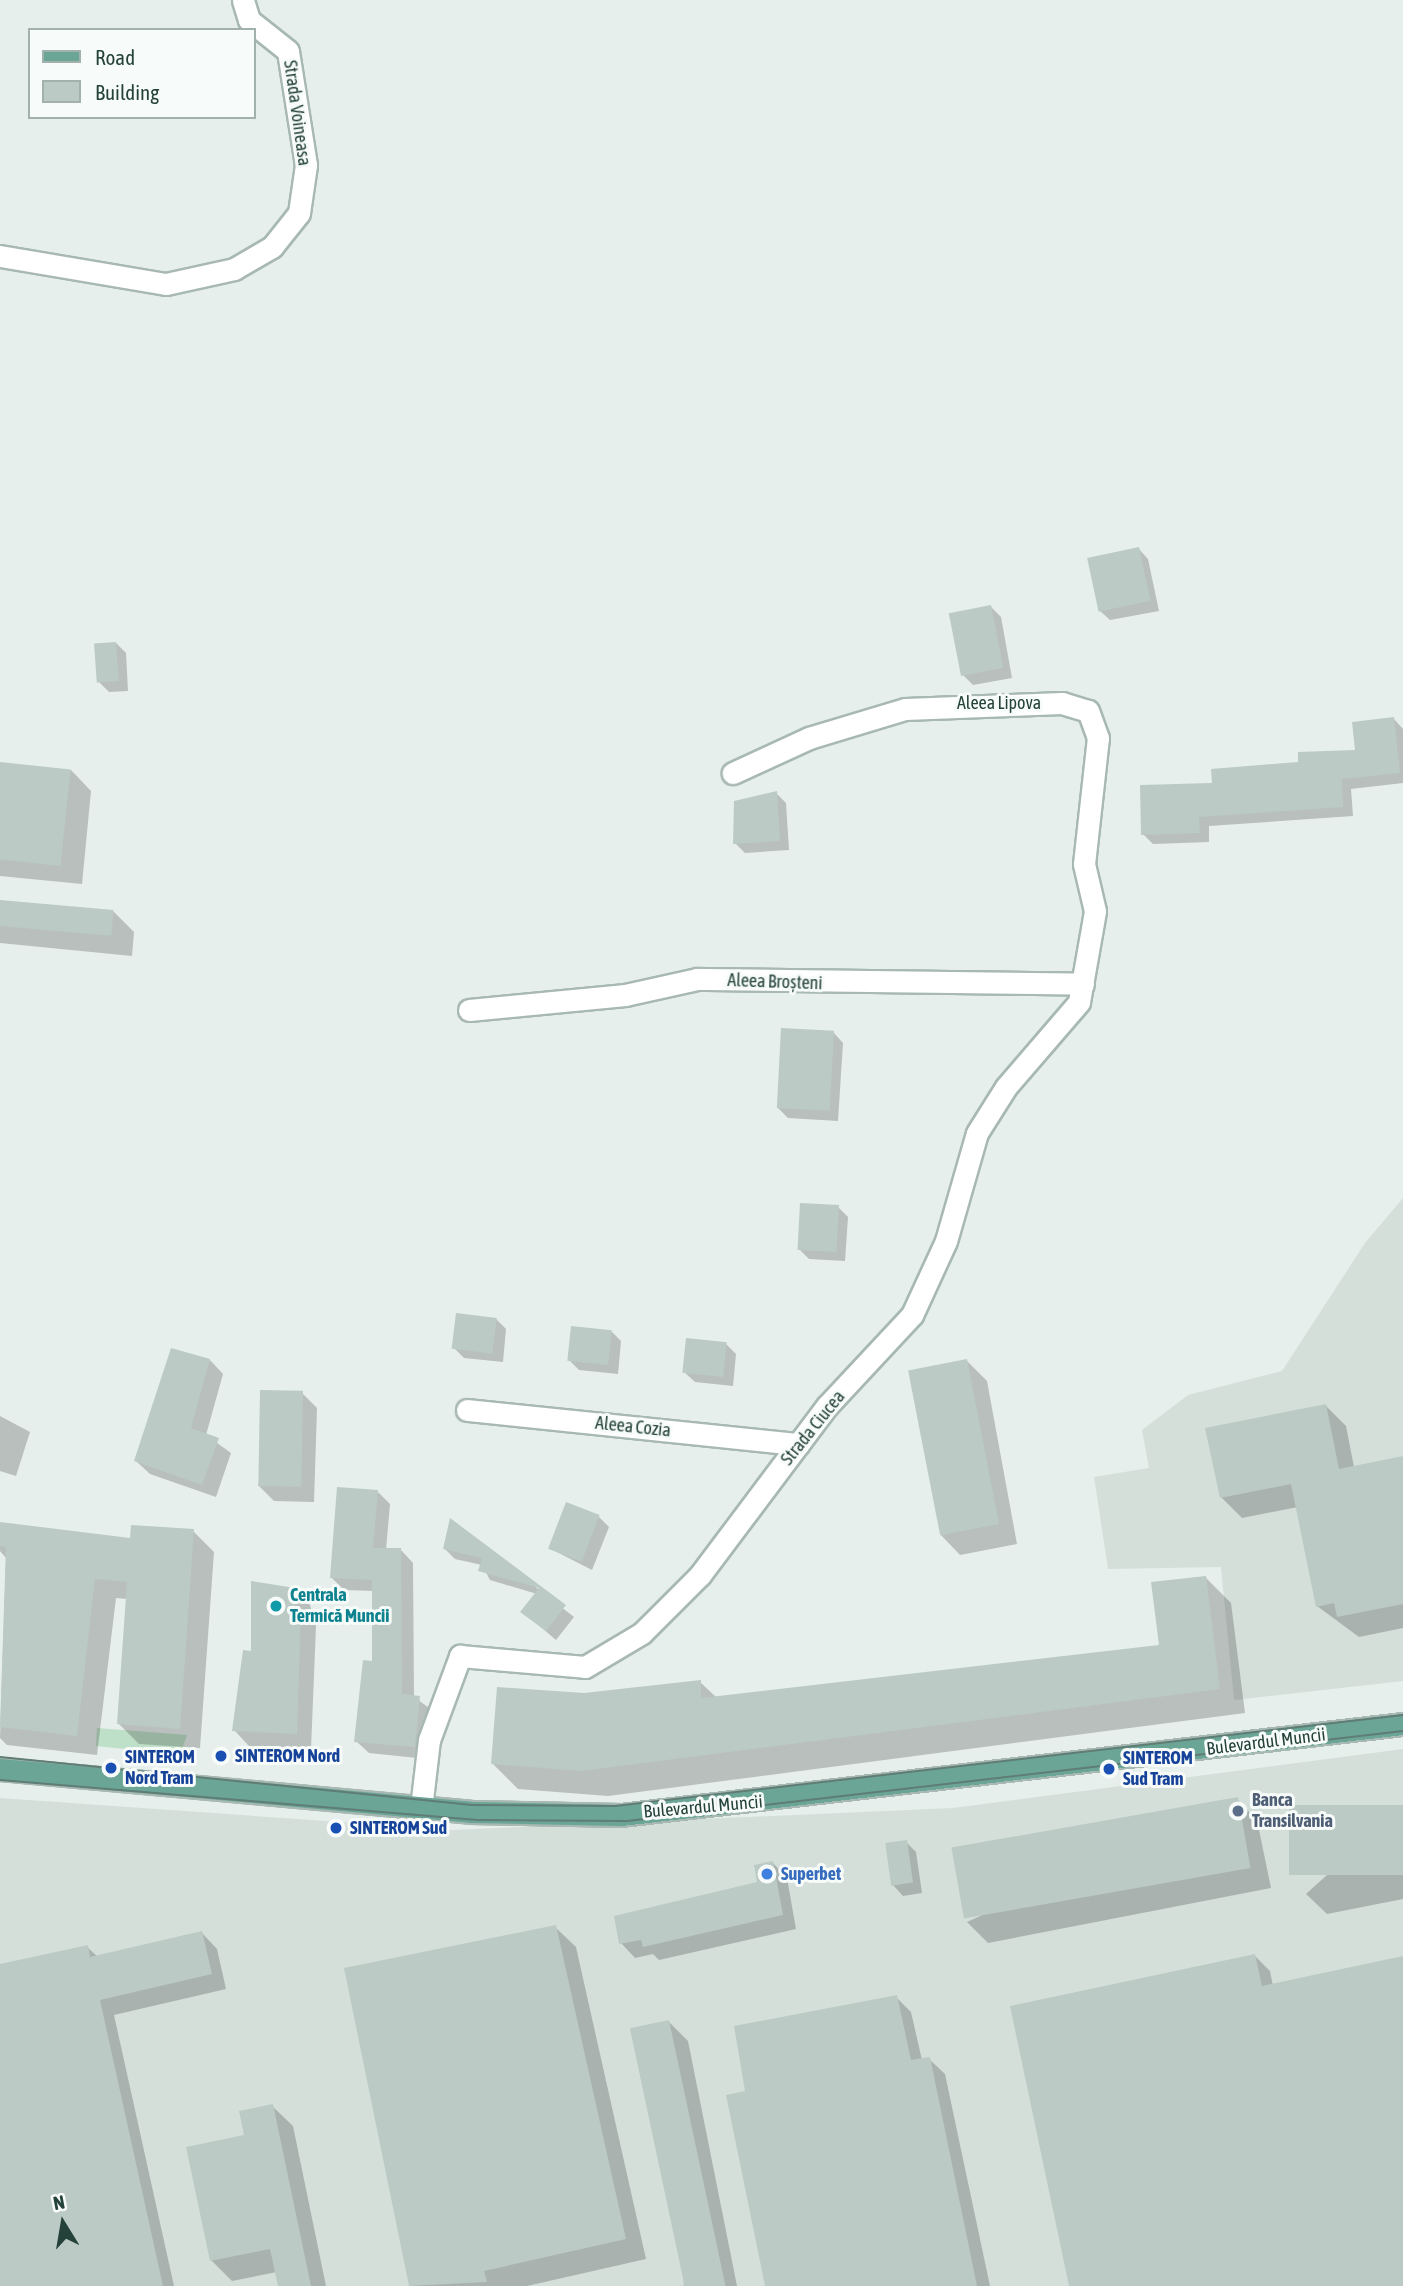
<!DOCTYPE html>
<meta charset="utf-8">
<style>
body{margin:0}
#map{position:relative;width:1403px;height:2286px;overflow:hidden;background:#e6efeb;font-family:"Asap Condensed",sans-serif}
div>[style]{position:absolute}
[style*='--x']{left:calc(var(--x)*1px);top:calc(var(--y)*1px);width:calc(var(--w)*1px);rotate:calc(var(--a)*1deg)}
.built>*{inset:0;background:#d4dfda}
.green>*{inset:0;background:#bfe0c8}
.shadow>*{inset:0;background:#0003}
.building>*{inset:0;background:#bbcac4;transform-origin:0 0}
.roads{filter:drop-shadow(2px 0 #a8b8b2) drop-shadow(-2px 0 #a8b8b2) drop-shadow(0 2px #a8b8b2) drop-shadow(0 -2px #a8b8b2)}
.minor>*{height:21px;margin:-10.5px;padding:0 10.5px;transform-origin:10.5px;border-radius:10.5px;background:#fff}
.major>*{height:21px;margin:-10.5px;padding:0 10.5px;transform-origin:10.5px;border-radius:10.5px;background:#6aa596}
.tram>*{height:2px;margin:-1px;padding:0 1px;transform-origin:1px;border-radius:1px;background:#5f7d75}
.dots>*{width:19px;height:19px;translate:-50% -50%;box-sizing:border-box;border:4px solid #f7fbf9;border-radius:50%}
span{translate:-50% -50%;white-space:nowrap;text-align:center;line-height:1.15;-webkit-text-stroke:6px #f7fbf9;paint-order:stroke}
.street-label{font-size:18px;color:#24423a}
.culture-label{font-size:18px;color:#0d838f;font-weight:700}
.left{translate:0 -50%;text-align:left}
.transit-label{font-size:18px;color:#164399;font-weight:700}
.service-label{font-size:18px;color:#4e5e75;font-weight:700}
.shop-label{font-size:18px;color:#366cbe;font-weight:700}
.legend{position:absolute;left:28px;top:28px;width:228px;height:91px;box-sizing:border-box;background:#f7fbf9;border:2px solid #a3b1ad;margin:0;padding:9px 12px;list-style:none;font-size:21px;color:#24423a}
.legend li{display:flex;align-items:center;gap:14px;height:35px}
.legend b{width:35px;border:2px solid #a3b1ad}
.north{position:absolute;left:28px;top:2188px;width:70px;height:70px;-webkit-text-stroke:5px #f7fbf9;paint-order:stroke;rotate:349deg;font-size:19px;font-weight:700;line-height:28px;text-align:center;color:#24423a}
.north::after{content:'';display:block;margin:auto;width:24px;height:32px;background:#24423a;clip-path:polygon(50% 0,100% 100%,50% 72%,0 100%)}
</style>
<div id="map">
<div class="built">
<div style="clip-path:polygon(1403px 1198px,1403px 1681px,1234px 1700px,1221px 1567px,1108px 1569px,1094px 1477px,1149px 1468px,1142px 1430px,1188px 1395px,1282px 1371px,1365px 1243px)"></div>
<div style="clip-path:polygon(1403px 1749px,1403px 2286px,0 2286px,0 1798px,453px 1830px,953px 1808px)"></div>
</div>
<div class="green">
<div style="clip-path:polygon(97px 1728px,187px 1735px,180px 1755px,96px 1746px)"></div>
</div>
<div class="shadow">
<div style="clip-path:polygon(1138px 548px,1148px 559px,1159px 611px,1110px 620px,1099px 610px)"></div>
<div style="clip-path:polygon(991px 607px,1001px 617px,1012px 678px,973px 685px,963px 675px)"></div>
<div style="clip-path:polygon(116px 643px,126px 653px,128px 691px,109px 692px,99px 682px)"></div>
<div style="clip-path:polygon(1394px 719px,1403px 729px,1403px 783px,1351px 789px,1353px 816px,1209px 826px,1209px 842px,1153px 844px,1143px 834px,1214px 785px,1357px 751px)"></div>
<div style="clip-path:polygon(0 764px,71px 770px,91px 791px,82px 884px,0 876px)"></div>
<div style="clip-path:polygon(776px 793px,786px 803px,789px 850px,745px 853px,735px 843px)"></div>
<div style="clip-path:polygon(0 901px,114px 912px,134px 932px,132px 956px,0 943px)"></div>
<div style="clip-path:polygon(833px 1032px,843px 1043px,838px 1121px,788px 1118px,778px 1108px)"></div>
<div style="clip-path:polygon(838px 1207px,848px 1217px,845px 1261px,809px 1259px,799px 1249px)"></div>
<div style="clip-path:polygon(496px 1319px,506px 1329px,503px 1362px,464px 1358px,454px 1348px)"></div>
<div style="clip-path:polygon(611px 1331px,621px 1341px,618px 1374px,579px 1370px,569px 1360px)"></div>
<div style="clip-path:polygon(726px 1344px,736px 1354px,733px 1386px,695px 1382px,684px 1372px)"></div>
<div style="clip-path:polygon(210px 1360px,223px 1374px,206px 1435px,231px 1453px,216px 1497px,150px 1474px,136px 1461px)"></div>
<div style="clip-path:polygon(967px 1361px,987px 1381px,1017px 1544px,960px 1555px,940px 1534px)"></div>
<div style="clip-path:polygon(302px 1393px,317px 1408px,314px 1502px,274px 1501px,258px 1485px)"></div>
<div style="clip-path:polygon(1326px 1406px,1346px 1426px,1354px 1467px,1403px 1458px,1403px 1628px,1359px 1637px,1317px 1606px,1298px 1507px,1242px 1518px,1221px 1497px)"></div>
<div style="clip-path:polygon(0 1416px,30px 1432px,16px 1476px,0 1471px)"></div>
<div style="clip-path:polygon(378px 1492px,390px 1504px,386px 1550px,401px 1550px,413px 1563px,414px 1697px,432px 1710px,427px 1759px,369px 1753px,356px 1741px,374px 1663px,374px 1591px,344px 1590px,332px 1578px)"></div>
<div style="clip-path:polygon(599px 1517px,609px 1527px,592px 1570px,549px 1548px)"></div>
<div style="clip-path:polygon(451px 1521px,574px 1617px,556px 1640px,523px 1612px,537px 1594px,490px 1580px,482px 1565px,455px 1559px,445px 1549px)"></div>
<div style="clip-path:polygon(0 1524px,131px 1540px,193px 1531px,214px 1552px,200px 1748px,139px 1744px,119px 1724px,127px 1599px,116px 1598px,97px 1755px,7px 1745px,0 1738px,6px 1558px,0 1551px)"></div>
<div style="clip-path:polygon(1205px 1577px,1231px 1603px,1245px 1713px,608px 1796px,518px 1789px,493px 1764px,584px 1695px,700px 1682px,717px 1698px,1161px 1647px)"></div>
<div style="clip-path:polygon(294px 1590px,310px 1605px,316px 1626px,311px 1749px,249px 1746px,234px 1730px,252px 1653px)"></div>
<div style="clip-path:polygon(1237px 1799px,1257px 1820px,1271px 1888px,988px 1943px,967px 1922px)"></div>
<div style="clip-path:polygon(1403px 1806px,1403px 1899px,1327px 1914px,1306px 1894px)"></div>
<div style="clip-path:polygon(906px 1842px,916px 1852px,922px 1893px,903px 1896px,893px 1885px)"></div>
<div style="clip-path:polygon(773px 1863px,787px 1878px,796px 1929px,659px 1960px,653px 1954px,635px 1958px,621px 1943px,759px 1884px)"></div>
<div style="clip-path:polygon(555px 1927px,576px 1947px,646px 2259px,527px 2286px,411px 2286px,346px 1970px)"></div>
<div style="clip-path:polygon(202px 1933px,217px 1949px,226px 1989px,114px 2015px,174px 2286px,0 2286px,0 1966px,87px 1947px,98px 1957px)"></div>
<div style="clip-path:polygon(1255px 1956px,1270px 1971px,1273px 1986px,1403px 1958px,1403px 2286px,1071px 2286px)"></div>
<div style="clip-path:polygon(896px 1997px,911px 2012px,922px 2060px,929px 2059px,945px 2074px,990px 2286px,767px 2286px,747px 2092px)"></div>
<div style="clip-path:polygon(669px 2022px,688px 2041px,737px 2286px,684px 2286px)"></div>
<div style="clip-path:polygon(272px 2106px,293px 2126px,326px 2286px,280px 2286px,277px 2272px,232px 2281px,211px 2260px,246px 2137px)"></div>
</div>
<div class="building">
<div style="left:1139px;top:547px;width:55px;height:53px;rotate:78deg"></div>
<div style="left:991px;top:605px;width:64px;height:43px;rotate:79deg"></div>
<div style="left:116px;top:642px;width:39px;height:22px;rotate:86deg"></div>
<div style="clip-path:polygon(1394px 717px,1400px 773px,1342px 779px,1343px 807px,1199px 817px,1200px 833px,1141px 835px,1140px 785px,1212px 783px,1211px 769px,1298px 762px,1298px 752px,1355px 750px,1352px 722px)"></div>
<div style="left:0;top:762px;width:71px;height:97px;rotate:6deg"></div>
<div style="clip-path:polygon(777px 791px,780px 841px,733px 844px,734px 801px)"></div>
<div style="left:0;top:900px;width:114px;height:26px;rotate:5deg"></div>
<div style="left:781px;top:1028px;width:53px;height:80px;rotate:3deg"></div>
<div style="left:800px;top:1203px;width:39px;height:47px;rotate:3deg"></div>
<div style="left:456px;top:1313px;width:41px;height:36px;rotate:7deg"></div>
<div style="left:571px;top:1326px;width:41px;height:35px;rotate:6deg"></div>
<div style="left:686px;top:1338px;width:41px;height:35px;rotate:6deg"></div>
<div style="clip-path:polygon(171px 1348px,210px 1359px,191px 1428px,219px 1438px,202px 1485px,134px 1461px)"></div>
<div style="left:967px;top:1359px;width:168px;height:60px;rotate:79deg"></div>
<div style="left:260px;top:1390px;width:43px;height:96px;rotate:1deg"></div>
<div style="clip-path:polygon(1326px 1404px,1339px 1469px,1403px 1456px,1403px 1604px,1337px 1617px,1334px 1603px,1316px 1607px,1291px 1484px,1220px 1498px,1205px 1428px)"></div>
<div style="clip-path:polygon(337px 1487px,378px 1490px,373px 1548px,401px 1548px,402px 1694px,420px 1696px,415px 1747px,354px 1742px,363px 1660px,372px 1661px,372px 1580px,330px 1578px)"></div>
<div style="left:566px;top:1502px;width:36px;height:50px;rotate:21deg"></div>
<div style="clip-path:polygon(450px 1518px,566px 1605px,546px 1631px,520px 1612px,539px 1588px,478px 1571px,482px 1558px,443px 1549px)"></div>
<div style="clip-path:polygon(0 1522px,130px 1538px,131px 1525px,194px 1529px,180px 1729px,117px 1724px,127px 1582px,95px 1579px,77px 1736px,0 1727px,6px 1547px,0 1546px)"></div>
<div style="clip-path:polygon(1206px 1576px,1220px 1689px,581px 1771px,491px 1764px,497px 1687px,584px 1693px,701px 1680px,701px 1698px,1159px 1645px,1151px 1582px)"></div>
<div style="clip-path:polygon(251px 1581px,295px 1588px,295px 1609px,301px 1609px,297px 1734px,232px 1731px,243px 1650px,251px 1651px)"></div>
<div style="left:1238px;top:1797px;width:72px;height:291px;rotate:80deg"></div>
<div style="left:1403px;top:1805px;width:70px;height:114px;rotate:90deg"></div>
<div style="left:907px;top:1840px;width:43px;height:22px;rotate:82deg"></div>
<div style="clip-path:polygon(773px 1861px,783px 1915px,643px 1947px,641px 1940px,619px 1944px,614px 1916px,757px 1882px,754px 1865px)"></div>
<div style="clip-path:polygon(556px 1925px,626px 2239px,484px 2271px,487px 2282px,409px 2286px,344px 1968px)"></div>
<div style="clip-path:polygon(202px 1931px,212px 1974px,100px 2000px,163px 2286px,0 2286px,0 1964px,88px 1945px,90px 1957px)"></div>
<div style="clip-path:polygon(1255px 1954px,1262px 1986px,1403px 1956px,1403px 2286px,1069px 2286px,1010px 2006px)"></div>
<div style="clip-path:polygon(897px 1995px,911px 2060px,930px 2057px,977px 2286px,765px 2286px,726px 2095px,745px 2091px,734px 2026px)"></div>
<div style="left:669px;top:2020px;width:272px;height:40px;rotate:78deg"></div>
<div style="clip-path:polygon(273px 2104px,311px 2286px,278px 2286px,270px 2249px,210px 2261px,186px 2147px,244px 2135px,239px 2111px)"></div>
</div>
<div class="roads">
<div class="minor">
<div style="--x:0;--y:256;--w:168;--a:9.6"></div>
<div style="--x:166;--y:284;--w:70;--a:-12.4"></div>
<div style="--x:234;--y:269;--w:44;--a:-30.1"></div>
<div style="--x:272;--y:247;--w:43;--a:-51.5"></div>
<div style="--x:299;--y:213;--w:49;--a:-81.7"></div>
<div style="--x:306;--y:165;--w:115;--a:-99"></div>
<div style="--x:288;--y:51;--w:50;--a:-141.5"></div>
<div style="--x:249;--y:20;--w:21;--a:-107"></div>
<div style="--x:469;--y:1010;--w:157;--a:-5.5"></div>
<div style="--x:625;--y:995;--w:74;--a:-12.5"></div>
<div style="--x:697;--y:979;--w:386;--a:0.7"></div>
<div style="--x:467;--y:1410;--w:333;--a:5.9"></div>
<div style="--x:421;--y:1808;--w:68;--a:-83.3"></div>
<div style="--x:429;--y:1740;--w:90;--a:-69.7"></div>
<div style="--x:460;--y:1656;--w:125;--a:5"></div>
<div style="--x:585;--y:1667;--w:66;--a:-30.8"></div>
<div style="--x:642;--y:1633;--w:82;--a:-45"></div>
<div style="--x:700;--y:1575;--w:211;--a:-53.1"></div>
<div style="--x:827;--y:1406;--w:125;--a:-47"></div>
<div style="--x:912;--y:1315;--w:81;--a:-65.3"></div>
<div style="--x:946;--y:1241;--w:112;--a:-74"></div>
<div style="--x:977;--y:1133;--w:54;--a:-57.8"></div>
<div style="--x:1006;--y:1087;--w:112;--a:-49.3"></div>
<div style="--x:1079;--y:1002;--w:92;--a:-80"></div>
<div style="--x:1095;--y:911;--w:48;--a:-103.2"></div>
<div style="--x:1084;--y:864;--w:127;--a:-83.7"></div>
<div style="--x:1098;--y:738;--w:29;--a:-110"></div>
<div style="--x:1088;--y:711;--w:27;--a:-163"></div>
<div style="--x:1062;--y:703;--w:157;--a:177.8"></div>
<div style="--x:905;--y:709;--w:100;--a:163.2"></div>
<div style="--x:809;--y:738;--w:84;--a:155.3"></div>
</div>
<div class="major">
<div style="--x:0;--y:1769;--w:472;--a:5.2"></div>
<div style="--x:470;--y:1812;--w:151;--a:1.1"></div>
<div style="--x:621;--y:1815;--w:787;--a:-6.64"></div>
</div>
</div>
<div class="tram">
<div style="--x:0;--y:1757;--w:472;--a:5.8"></div>
<div style="--x:470;--y:1805;--w:145;--a:0.4"></div>
<div style="--x:615;--y:1806;--w:793;--a:-6.59"></div>
<div style="--x:0;--y:1780;--w:482;--a:4.8"></div>
<div style="--x:480;--y:1820;--w:147;--a:0.4"></div>
<div style="--x:627;--y:1821;--w:781;--a:-6.62"></div>
</div>
<div class="dots">
<div style="left:276px;top:1606px;background:#0f9aa8"></div>
<div style="left:221px;top:1756px;background:#1a4fb4"></div>
<div style="left:111px;top:1768px;background:#1a4fb4"></div>
<div style="left:1109px;top:1769px;background:#1a4fb4"></div>
<div style="left:1238px;top:1811px;background:#5c6f8a"></div>
<div style="left:336px;top:1828px;background:#1a4fb4"></div>
<div style="left:767px;top:1874px;background:#3f7fe0"></div>
</div>
<div class="street-label">
<span style="left:297px;top:113px;rotate:82deg">Strada Voineasa</span>
<span style="left:999px;top:703px">Aleea Lipova</span>
<span style="left:775px;top:982px;rotate:2deg">Aleea Broșteni</span>
<span style="left:633px;top:1427px;rotate:6deg">Aleea Cozia</span>
<span style="left:813px;top:1428px;rotate:-51deg">Strada Ciucea</span>
<span style="left:1266px;top:1742px;rotate:-7deg">Bulevardul Muncii</span>
<span style="left:703px;top:1807px;rotate:-5deg">Bulevardul Muncii</span>
</div>
<div class="culture-label">
<span class="left" style="left:290px;top:1606px">Centrala<br>Termică Muncii</span>
</div>
<div class="transit-label">
<span class="left" style="left:235px;top:1756px">SINTEROM Nord</span>
<span class="left" style="left:125px;top:1768px">SINTEROM<br>Nord Tram</span>
<span class="left" style="left:1123px;top:1769px">SINTEROM<br>Sud Tram</span>
<span class="left" style="left:350px;top:1828px">SINTEROM Sud</span>
</div>
<div class="service-label">
<span class="left" style="left:1252px;top:1811px">Banca<br>Transilvania</span>
</div>
<div class="shop-label">
<span class="left" style="left:781px;top:1874px">Superbet</span>
</div>
<ul class="legend">
<li><b style="height:9px;background:#6aa596"></b>Road</li>
<li><b style="height:19px;background:#bbcac4"></b>Building</li>
</ul>
<div class="north">N</div>
</div>
